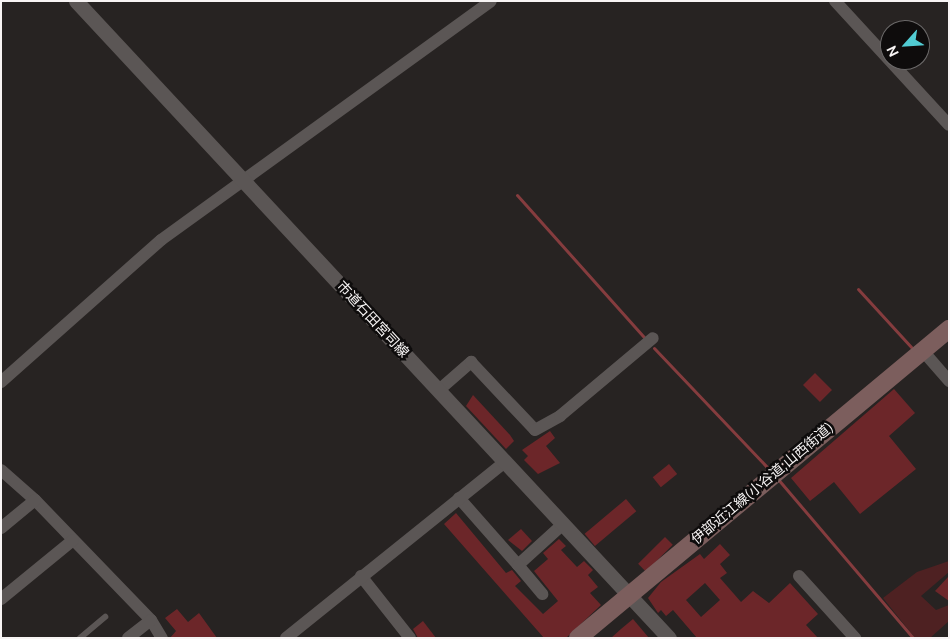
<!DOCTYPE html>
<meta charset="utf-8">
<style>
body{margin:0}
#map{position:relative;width:950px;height:639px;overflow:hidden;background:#272322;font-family:Ubuntu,"Noto Sans JP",sans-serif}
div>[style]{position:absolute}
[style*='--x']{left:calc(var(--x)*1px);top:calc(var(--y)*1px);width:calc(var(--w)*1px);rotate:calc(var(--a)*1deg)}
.green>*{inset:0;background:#4e2122}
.stream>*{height:3px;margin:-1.5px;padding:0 1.5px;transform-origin:1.5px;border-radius:1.5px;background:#853c3e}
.building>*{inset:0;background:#6c2629;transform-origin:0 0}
.service>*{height:6px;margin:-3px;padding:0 3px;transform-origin:3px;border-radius:3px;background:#5b5655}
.minor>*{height:12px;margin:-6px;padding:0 6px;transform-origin:6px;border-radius:6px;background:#5b5655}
.tertiary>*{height:15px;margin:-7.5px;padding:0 7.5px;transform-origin:7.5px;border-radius:7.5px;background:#5b5655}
.secondary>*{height:18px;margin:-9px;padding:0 9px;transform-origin:9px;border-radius:9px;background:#7c5e5d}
span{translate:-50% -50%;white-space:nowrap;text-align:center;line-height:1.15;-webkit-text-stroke:5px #0e0c0c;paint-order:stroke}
.street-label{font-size:14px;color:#f7f4f4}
.frame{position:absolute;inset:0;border:2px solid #f7f4f4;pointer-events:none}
.north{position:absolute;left:880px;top:20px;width:50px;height:50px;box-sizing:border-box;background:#0e0c0c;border:1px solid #6b6969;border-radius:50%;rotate:244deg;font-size:14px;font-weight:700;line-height:20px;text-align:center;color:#f7f4f4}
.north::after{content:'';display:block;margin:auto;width:18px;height:22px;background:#51ccd3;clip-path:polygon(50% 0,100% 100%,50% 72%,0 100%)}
</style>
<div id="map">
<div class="green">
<div style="clip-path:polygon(949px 561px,949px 572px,921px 596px,936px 610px,949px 605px,949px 621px,930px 638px,915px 638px,883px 598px,917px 572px)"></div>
</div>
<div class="stream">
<div style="--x:517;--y:195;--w:191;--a:48.2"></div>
<div style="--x:858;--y:289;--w:81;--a:47.5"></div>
<div style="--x:654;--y:348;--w:167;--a:46.5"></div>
<div style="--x:777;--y:478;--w:210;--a:49.6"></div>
</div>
<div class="building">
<div style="left:815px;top:373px;width:24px;height:17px;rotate:45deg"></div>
<div style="clip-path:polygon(894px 389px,915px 413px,889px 436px,916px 469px,860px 514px,834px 482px,810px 501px,791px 478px)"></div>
<div style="clip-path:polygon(473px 395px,510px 435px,514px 441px,506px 449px,466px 406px)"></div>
<div style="clip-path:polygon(550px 431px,555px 438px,546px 446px,560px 463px,538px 474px,524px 460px,528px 456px,522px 450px)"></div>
<div style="left:669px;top:464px;width:13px;height:21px;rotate:51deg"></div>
<div style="left:626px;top:499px;width:16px;height:54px;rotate:50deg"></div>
<div style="clip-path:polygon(456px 513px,506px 573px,512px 570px,521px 581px,515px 586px,543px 614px,558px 601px,534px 571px,548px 559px,543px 553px,559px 539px,566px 546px,561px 550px,577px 567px,584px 561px,593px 570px,588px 575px,598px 587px,590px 593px,601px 605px,566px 638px,544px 638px,444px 524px)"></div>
<div style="clip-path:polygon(521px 529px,532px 541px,522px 551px,508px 540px)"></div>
<div style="left:665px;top:537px;width:11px;height:38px;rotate:45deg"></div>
<div style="clip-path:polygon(evenodd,720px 544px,730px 555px,720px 564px,727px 573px,720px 578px,741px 602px,753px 591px,769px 603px,790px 583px,818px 614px,806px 625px,818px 638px,697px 638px,673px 610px,666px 616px,661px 610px,658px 613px,648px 598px,661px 582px,700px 554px,704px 559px,720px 544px,705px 583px,720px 600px,701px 617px,686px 600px,705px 583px)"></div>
<div style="clip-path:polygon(949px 576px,949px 601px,935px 591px)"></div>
<div style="clip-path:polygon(177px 609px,188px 622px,199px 613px,217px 638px,170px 638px,176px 631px,165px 618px)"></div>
<div style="clip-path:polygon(633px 619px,649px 638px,611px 638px,621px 629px)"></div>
<div style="clip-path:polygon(423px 621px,436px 638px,418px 638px,413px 629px)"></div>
</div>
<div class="service">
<div style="--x:80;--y:638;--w:33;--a:-40"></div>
</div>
<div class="minor">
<div style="--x:835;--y:1;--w:168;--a:47.4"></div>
<div style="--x:923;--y:351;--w:40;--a:49"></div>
<div style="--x:1;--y:382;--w:214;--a:-41.6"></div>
<div style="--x:161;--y:240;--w:407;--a:-35.9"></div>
<div style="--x:439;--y:390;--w:43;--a:-41.2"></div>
<div style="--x:471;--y:362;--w:93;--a:46.7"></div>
<div style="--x:535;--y:430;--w:29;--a:-29"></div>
<div style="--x:560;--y:416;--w:121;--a:-40"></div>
<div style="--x:1;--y:470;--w:45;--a:41.4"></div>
<div style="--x:35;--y:500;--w:167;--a:46"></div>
<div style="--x:151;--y:620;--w:21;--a:59"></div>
<div style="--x:459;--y:498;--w:89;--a:48.6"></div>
<div style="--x:518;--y:565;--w:61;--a:-42.3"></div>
<div style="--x:1;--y:528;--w:44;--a:-39.5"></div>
<div style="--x:518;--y:565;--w:38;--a:50"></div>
<div style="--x:361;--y:576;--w:79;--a:51.7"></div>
<div style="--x:799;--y:576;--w:84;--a:47.9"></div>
<div style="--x:1;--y:599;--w:93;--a:-39.3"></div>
<div style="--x:128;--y:638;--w:29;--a:-38"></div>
<div style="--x:286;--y:638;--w:282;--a:-38.8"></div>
</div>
<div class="tertiary">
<div style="--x:76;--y:1;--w:870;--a:47.05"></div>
</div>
<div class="secondary">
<div style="--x:578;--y:638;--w:483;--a:-39.8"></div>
</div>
<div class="street-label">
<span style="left:373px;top:319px;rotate:47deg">市道石田宮司線</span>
<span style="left:762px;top:483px;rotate:-40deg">伊部近江線(小谷道;山西街道)</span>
</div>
<div class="frame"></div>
<div class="north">N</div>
</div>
